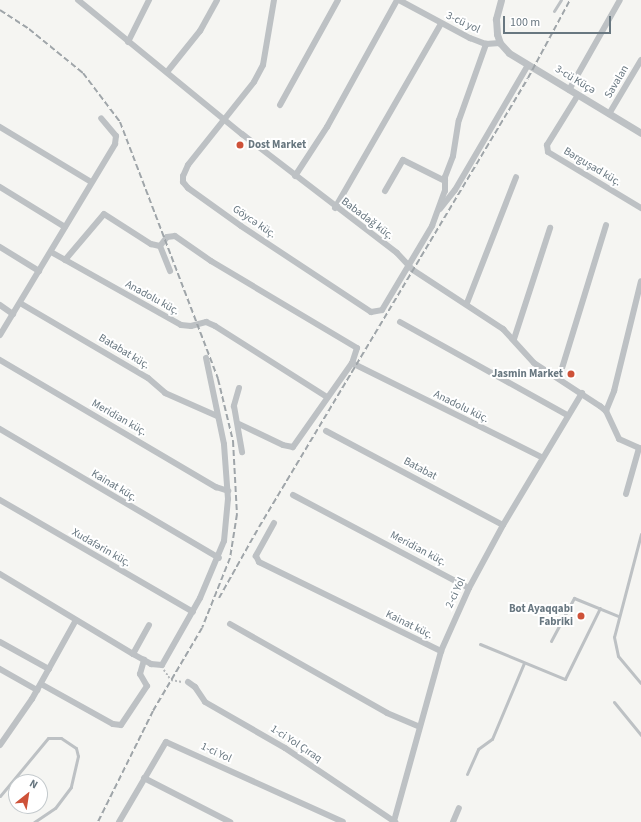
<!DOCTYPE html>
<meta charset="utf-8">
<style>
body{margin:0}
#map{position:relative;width:641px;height:822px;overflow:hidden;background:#f5f5f2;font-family:"Source Sans 3",sans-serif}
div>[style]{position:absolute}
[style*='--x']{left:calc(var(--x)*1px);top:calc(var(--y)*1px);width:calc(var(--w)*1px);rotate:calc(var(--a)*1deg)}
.path>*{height:1.5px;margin-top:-0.75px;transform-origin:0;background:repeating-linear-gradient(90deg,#b7babc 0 2px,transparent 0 4px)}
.service>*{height:3px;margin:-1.5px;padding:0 1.5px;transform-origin:1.5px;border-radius:1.5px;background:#bdc1c4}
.minor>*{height:6px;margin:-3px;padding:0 3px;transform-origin:3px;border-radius:3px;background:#bdc1c4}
.tertiary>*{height:7px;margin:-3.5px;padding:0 3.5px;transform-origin:3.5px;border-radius:3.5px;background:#bdc1c4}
.rail>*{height:2px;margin-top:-1px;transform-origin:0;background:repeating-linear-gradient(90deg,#9fa5a9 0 6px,transparent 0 9px)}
.dots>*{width:11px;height:11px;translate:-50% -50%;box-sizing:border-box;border:2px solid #fff;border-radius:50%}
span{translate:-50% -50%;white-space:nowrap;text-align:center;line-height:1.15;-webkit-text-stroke:4px #fff;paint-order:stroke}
.street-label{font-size:11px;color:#687780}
.poi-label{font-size:11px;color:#687780;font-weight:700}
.left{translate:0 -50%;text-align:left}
.right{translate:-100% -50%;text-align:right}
.north{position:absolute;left:8px;top:774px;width:40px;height:40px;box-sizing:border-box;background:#fff;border:1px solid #c3c9cc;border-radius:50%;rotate:30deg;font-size:11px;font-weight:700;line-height:16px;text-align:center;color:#687780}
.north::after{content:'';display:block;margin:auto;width:14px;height:18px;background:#ce5239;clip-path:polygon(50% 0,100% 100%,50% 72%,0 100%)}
.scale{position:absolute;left:503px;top:16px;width:108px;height:18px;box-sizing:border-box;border:2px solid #687780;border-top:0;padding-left:5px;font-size:12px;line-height:14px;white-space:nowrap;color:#687780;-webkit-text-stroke:3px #fff;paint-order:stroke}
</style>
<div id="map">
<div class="path">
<div style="--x:164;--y:670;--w:12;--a:55"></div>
<div style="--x:171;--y:680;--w:11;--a:10"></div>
</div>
<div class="service">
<div style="--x:554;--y:11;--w:13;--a:-58"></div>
<div style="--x:641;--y:534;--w:106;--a:104.7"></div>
<div style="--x:614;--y:637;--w:19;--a:78"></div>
<div style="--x:618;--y:656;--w:35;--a:50"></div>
<div style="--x:551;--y:641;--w:49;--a:-61.9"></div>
<div style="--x:574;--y:598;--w:48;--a:22.2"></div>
<div style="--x:480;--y:644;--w:92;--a:22.4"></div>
<div style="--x:565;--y:679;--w:79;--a:-63.8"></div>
<div style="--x:614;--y:702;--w:43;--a:50.7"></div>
<div style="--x:467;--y:774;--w:27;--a:-66"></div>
<div style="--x:478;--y:749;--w:17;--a:-36"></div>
<div style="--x:492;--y:739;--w:82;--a:-67.2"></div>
<div style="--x:0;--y:796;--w:75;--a:-50.4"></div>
<div style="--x:48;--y:738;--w:13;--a:0"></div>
<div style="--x:61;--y:738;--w:18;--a:34"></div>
<div style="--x:76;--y:748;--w:8;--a:76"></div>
<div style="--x:78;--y:756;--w:32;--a:103"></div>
<div style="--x:71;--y:787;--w:26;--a:127"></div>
<div style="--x:55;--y:808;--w:25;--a:146"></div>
</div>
<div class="minor">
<div style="--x:78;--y:0;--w:212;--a:39.3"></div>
<div style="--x:242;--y:134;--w:195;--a:37.5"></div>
<div style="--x:397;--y:253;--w:23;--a:47"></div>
<div style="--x:413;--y:270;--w:108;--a:33.2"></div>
<div style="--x:503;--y:329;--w:46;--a:47.6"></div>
<div style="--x:534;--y:363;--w:79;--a:33.1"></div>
<div style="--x:600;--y:406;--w:8;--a:40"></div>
<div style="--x:606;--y:411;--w:31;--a:65"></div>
<div style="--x:619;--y:439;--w:24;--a:24"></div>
<div style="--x:274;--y:0;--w:66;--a:99.6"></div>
<div style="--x:263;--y:65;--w:19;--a:118"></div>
<div style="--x:254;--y:82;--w:106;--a:128.5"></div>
<div style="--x:188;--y:165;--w:12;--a:114"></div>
<div style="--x:183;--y:176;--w:6;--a:90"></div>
<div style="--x:183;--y:182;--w:8;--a:50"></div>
<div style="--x:188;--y:188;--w:65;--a:35.6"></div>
<div style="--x:241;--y:226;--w:156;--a:33.5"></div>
<div style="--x:371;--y:312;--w:11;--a:-10"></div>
<div style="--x:382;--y:310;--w:98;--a:-59.2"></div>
<div style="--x:432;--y:226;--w:37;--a:-70"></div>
<div style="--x:445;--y:191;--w:14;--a:-90"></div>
<div style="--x:445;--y:177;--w:22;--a:-69"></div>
<div style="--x:453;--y:156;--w:36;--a:-81"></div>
<div style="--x:459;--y:120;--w:81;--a:-70.4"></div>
<div style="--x:399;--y:0;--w:81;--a:28.2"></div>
<div style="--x:470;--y:38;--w:17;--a:21"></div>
<div style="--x:486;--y:44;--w:14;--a:-4"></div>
<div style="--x:128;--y:42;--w:47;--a:-63.4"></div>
<div style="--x:167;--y:72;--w:53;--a:-51.2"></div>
<div style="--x:200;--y:31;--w:35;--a:-61"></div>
<div style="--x:569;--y:90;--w:103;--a:-60.5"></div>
<div style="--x:578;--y:95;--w:59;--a:121.8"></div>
<div style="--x:547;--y:145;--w:7;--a:82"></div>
<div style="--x:548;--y:152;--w:109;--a:31.1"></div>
<div style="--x:280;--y:105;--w:120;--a:-61.1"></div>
<div style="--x:609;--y:114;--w:63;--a:-59.3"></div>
<div style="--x:0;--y:127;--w:106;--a:31.1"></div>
<div style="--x:295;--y:176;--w:59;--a:-56.9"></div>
<div style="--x:327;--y:127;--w:145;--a:-61.1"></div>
<div style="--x:0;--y:187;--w:76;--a:31.6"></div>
<div style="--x:385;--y:191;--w:36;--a:-60"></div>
<div style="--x:403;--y:160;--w:47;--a:26.6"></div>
<div style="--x:335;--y:208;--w:212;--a:-60.1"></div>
<div style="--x:440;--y:209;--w:24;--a:-52"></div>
<div style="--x:455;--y:190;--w:145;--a:-59.7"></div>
<div style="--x:160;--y:246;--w:11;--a:-52"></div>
<div style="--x:167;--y:237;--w:8;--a:-7"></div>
<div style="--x:175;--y:236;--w:44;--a:34.8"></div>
<div style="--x:211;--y:261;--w:170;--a:30.8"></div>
<div style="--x:357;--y:348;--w:16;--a:108"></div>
<div style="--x:352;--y:363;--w:103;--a:125.1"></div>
<div style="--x:293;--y:447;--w:10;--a:-169"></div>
<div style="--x:283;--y:445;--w:49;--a:-154.5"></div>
<div style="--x:160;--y:246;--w:27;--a:68"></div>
<div style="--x:0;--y:247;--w:46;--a:31.6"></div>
<div style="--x:51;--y:252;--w:149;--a:29.3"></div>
<div style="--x:181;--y:325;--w:10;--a:6"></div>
<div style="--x:191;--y:326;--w:16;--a:-15"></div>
<div style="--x:206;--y:322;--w:10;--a:24"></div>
<div style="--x:215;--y:326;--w:133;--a:32.4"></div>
<div style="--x:65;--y:260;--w:60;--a:-49.7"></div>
<div style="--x:104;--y:214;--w:56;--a:32.6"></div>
<div style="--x:151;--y:244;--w:9;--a:13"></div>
<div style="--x:20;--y:303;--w:148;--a:30.4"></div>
<div style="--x:148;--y:378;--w:23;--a:41"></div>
<div style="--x:165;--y:393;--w:57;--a:23.9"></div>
<div style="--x:467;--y:303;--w:135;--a:-68.7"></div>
<div style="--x:0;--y:305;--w:16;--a:35"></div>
<div style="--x:400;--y:322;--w:191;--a:29.1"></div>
<div style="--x:0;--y:335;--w:223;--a:-58.9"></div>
<div style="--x:115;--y:144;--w:8;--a:-83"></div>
<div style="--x:116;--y:136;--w:23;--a:-130"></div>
<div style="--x:514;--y:339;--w:117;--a:-72"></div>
<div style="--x:0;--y:360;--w:251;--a:30.5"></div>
<div style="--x:216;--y:487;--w:13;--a:18"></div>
<div style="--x:352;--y:363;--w:211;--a:26.4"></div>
<div style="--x:559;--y:378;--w:160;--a:-72.9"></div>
<div style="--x:239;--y:388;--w:19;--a:106"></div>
<div style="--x:234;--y:406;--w:47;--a:80.1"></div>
<div style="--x:606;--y:411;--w:22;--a:-68"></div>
<div style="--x:614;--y:391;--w:113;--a:-76.2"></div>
<div style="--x:0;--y:429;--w:254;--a:30.5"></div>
<div style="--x:326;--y:431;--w:200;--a:28"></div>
<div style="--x:626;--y:494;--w:48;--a:-74.2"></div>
<div style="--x:293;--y:495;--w:199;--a:27.9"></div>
<div style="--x:0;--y:500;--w:223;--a:30.1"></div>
<div style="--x:274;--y:523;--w:38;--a:119"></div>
<div style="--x:256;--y:556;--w:7;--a:63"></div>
<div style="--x:259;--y:562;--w:203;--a:26.1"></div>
<div style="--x:0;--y:574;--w:155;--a:31"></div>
<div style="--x:133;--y:654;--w:21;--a:29"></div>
<div style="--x:151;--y:664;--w:11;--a:5"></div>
<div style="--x:162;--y:665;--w:77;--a:-60.4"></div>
<div style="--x:200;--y:598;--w:62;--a:-67.2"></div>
<div style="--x:224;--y:541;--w:42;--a:-84.6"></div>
<div style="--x:228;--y:499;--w:55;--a:-94.2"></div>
<div style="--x:224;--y:444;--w:88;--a:-101.8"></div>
<div style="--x:230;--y:624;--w:180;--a:29.5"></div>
<div style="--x:387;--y:713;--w:34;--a:23"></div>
<div style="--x:0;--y:642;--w:56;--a:28.9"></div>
<div style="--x:133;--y:654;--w:33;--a:-61"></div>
<div style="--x:0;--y:669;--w:43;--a:29.6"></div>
<div style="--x:188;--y:682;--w:9;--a:36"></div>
<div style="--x:195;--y:687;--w:18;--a:56"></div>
<div style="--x:205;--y:702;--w:92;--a:29.9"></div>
<div style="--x:285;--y:748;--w:133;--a:33.9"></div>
<div style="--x:41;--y:684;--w:82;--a:29.1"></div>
<div style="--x:113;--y:724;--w:8;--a:7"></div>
<div style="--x:121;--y:725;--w:47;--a:-56.3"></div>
<div style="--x:147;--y:686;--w:14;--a:-120"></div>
<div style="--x:140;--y:674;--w:15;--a:-74"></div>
<div style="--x:0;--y:745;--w:56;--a:-55.2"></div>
<div style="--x:32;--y:699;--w:90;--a:-60.9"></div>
<div style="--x:144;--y:778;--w:97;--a:27.1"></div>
<div style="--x:394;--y:821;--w:176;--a:-74.5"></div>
<div style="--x:441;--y:651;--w:69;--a:-66"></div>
<div style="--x:469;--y:588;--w:72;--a:-61.6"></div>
<div style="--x:503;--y:525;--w:154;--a:-59.1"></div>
<div style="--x:119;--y:822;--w:93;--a:-59.6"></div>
<div style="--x:166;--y:742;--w:194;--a:24.3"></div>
<div style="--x:453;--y:822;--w:15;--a:-67"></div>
</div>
<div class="tertiary">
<div style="--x:501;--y:0;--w:20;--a:105"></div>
<div style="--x:496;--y:19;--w:15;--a:86"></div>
<div style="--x:497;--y:34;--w:9;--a:72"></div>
<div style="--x:500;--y:43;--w:13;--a:48"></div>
<div style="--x:509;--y:53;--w:154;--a:31.2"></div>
</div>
<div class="rail">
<div style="--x:0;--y:10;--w:35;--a:33"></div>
<div style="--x:29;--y:29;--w:70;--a:39.2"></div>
<div style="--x:83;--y:73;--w:61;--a:52.9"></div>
<div style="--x:120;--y:122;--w:275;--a:69.1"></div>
<div style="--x:218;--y:379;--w:64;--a:76.4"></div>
<div style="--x:233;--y:441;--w:73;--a:86.9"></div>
<div style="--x:237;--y:514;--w:45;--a:99"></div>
<div style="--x:230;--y:558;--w:75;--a:111.8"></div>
<div style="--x:202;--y:628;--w:96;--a:120.6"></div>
<div style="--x:153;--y:711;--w:124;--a:116.4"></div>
<div style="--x:219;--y:598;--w:81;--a:-60.6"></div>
<div style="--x:259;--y:527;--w:523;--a:-59.07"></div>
<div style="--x:528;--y:78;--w:89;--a:-61.7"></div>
</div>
<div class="dots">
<div style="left:240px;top:145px;background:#ce5239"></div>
<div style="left:571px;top:374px;background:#ce5239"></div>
<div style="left:581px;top:616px;background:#ce5239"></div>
</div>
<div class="street-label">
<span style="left:463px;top:23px;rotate:25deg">3-cü yol</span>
<span style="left:575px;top:80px;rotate:31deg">3-cü Küçə</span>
<span style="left:617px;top:82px;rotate:-59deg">Savalan</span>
<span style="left:592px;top:167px;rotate:31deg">Bərguşad küç.</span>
<span style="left:367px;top:219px;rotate:37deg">Babadağ küç.</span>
<span style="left:254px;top:222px;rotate:34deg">Göycə küç.</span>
<span style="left:152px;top:298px;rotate:29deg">Anadolu küç.</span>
<span style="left:124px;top:352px;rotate:31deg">Batabat küç.</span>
<span style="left:461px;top:407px;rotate:26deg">Anadolu küç.</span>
<span style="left:119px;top:418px;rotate:30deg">Meridian küç.</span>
<span style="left:420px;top:469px;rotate:28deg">Batabat</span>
<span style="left:114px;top:486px;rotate:31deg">Kainat küç.</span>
<span style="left:101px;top:548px;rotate:30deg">Xudafərin küç.</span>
<span style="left:418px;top:549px;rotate:28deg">Meridian küç.</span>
<span style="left:456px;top:593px;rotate:-65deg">2-ci Yol</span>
<span style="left:409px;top:625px;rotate:26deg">Kainat küç.</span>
<span style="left:296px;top:744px;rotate:33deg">1-ci Yol Çıraq</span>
<span style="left:216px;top:753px;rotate:25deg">1-ci Yol</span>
</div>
<div class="poi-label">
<span class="left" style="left:248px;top:145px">Dost Market</span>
<span class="right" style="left:563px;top:374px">Jasmin Market</span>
<span class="right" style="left:573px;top:616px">Bot Ayaqqabı<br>Fabriki</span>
</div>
<div class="north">N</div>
<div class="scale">100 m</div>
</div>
